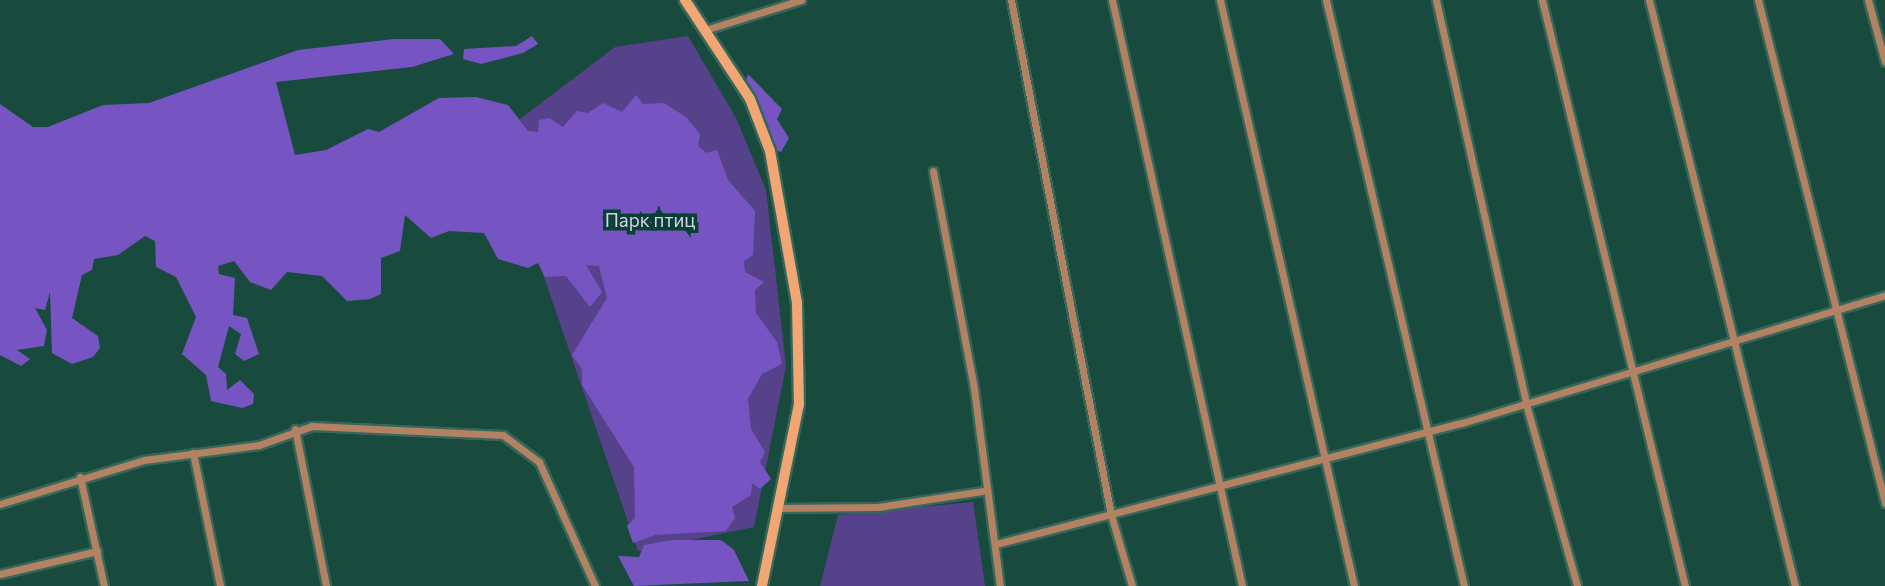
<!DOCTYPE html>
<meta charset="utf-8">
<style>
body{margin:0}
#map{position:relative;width:1885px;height:586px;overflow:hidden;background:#184a3e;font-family:Commissioner,sans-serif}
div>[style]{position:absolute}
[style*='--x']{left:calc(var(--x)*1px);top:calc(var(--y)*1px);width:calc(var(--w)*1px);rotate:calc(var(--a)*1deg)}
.green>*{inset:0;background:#56428a}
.forest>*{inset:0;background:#7655c2}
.roads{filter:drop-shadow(2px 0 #37675b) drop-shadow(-2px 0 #37675b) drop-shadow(0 2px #37675b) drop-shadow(0 -2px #37675b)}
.street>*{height:7px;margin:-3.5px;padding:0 3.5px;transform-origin:3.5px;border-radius:3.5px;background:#b28263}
.secondary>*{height:10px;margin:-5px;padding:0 5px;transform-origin:5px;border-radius:5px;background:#f1a673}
span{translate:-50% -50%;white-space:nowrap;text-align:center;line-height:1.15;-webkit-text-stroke:7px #0a4034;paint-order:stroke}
.park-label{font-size:19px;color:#d7d1ed}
</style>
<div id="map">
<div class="green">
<div style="clip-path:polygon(688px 36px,736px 118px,766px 190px,786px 366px,754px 527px,638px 551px,496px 137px,615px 47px)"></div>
<div style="clip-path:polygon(973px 502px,985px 586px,820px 586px,838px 515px)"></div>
</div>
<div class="forest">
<div style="clip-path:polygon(532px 36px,538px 44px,523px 53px,481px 64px,463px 59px,464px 49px,516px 46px)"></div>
<div style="clip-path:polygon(394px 39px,440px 39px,454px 54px,412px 67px,276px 82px,295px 155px,326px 150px,368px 129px,379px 132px,439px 98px,476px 97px,508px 105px,528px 131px,538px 132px,539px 120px,549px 118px,563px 127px,577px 111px,588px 113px,603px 103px,622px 112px,636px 95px,643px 104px,664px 103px,686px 117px,700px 134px,698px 146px,706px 153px,717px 150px,728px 180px,755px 211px,753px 255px,744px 261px,745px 272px,764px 282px,755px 290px,756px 313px,777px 342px,782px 364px,762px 374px,748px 399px,751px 429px,765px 452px,760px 462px,771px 479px,760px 489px,752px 483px,751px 495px,732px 507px,735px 518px,726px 531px,655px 535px,633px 543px,627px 526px,635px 518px,634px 467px,582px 385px,582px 369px,572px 355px,607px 298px,599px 266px,586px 265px,602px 292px,590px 307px,566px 276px,545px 277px,538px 263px,528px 268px,498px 259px,484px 233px,449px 231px,431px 238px,405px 215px,400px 251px,381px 258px,381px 294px,370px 299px,347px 301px,322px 276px,287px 272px,271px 290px,250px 282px,234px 261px,218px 266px,219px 274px,235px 278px,233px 315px,247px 318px,259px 354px,244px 361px,235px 354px,241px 334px,229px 326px,218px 367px,226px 374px,227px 390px,240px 380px,254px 394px,253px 404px,242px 408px,211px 401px,206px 375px,182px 354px,196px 317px,176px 277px,156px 267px,155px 241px,145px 236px,118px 255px,94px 259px,92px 270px,82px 275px,72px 318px,98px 336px,100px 348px,93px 357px,72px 364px,52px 353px,50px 292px,45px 310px,35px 308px,47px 330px,44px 346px,17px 350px,30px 359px,21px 366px,0 355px,0 104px,33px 127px,48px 127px,103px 105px,149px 103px,298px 50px)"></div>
<div style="clip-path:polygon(748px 74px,782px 109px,777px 119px,789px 138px,781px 152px,772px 149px,761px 108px,745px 84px)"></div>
<div style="clip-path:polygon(672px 540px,721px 540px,734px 550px,749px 581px,634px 586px,618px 556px,639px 557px,644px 545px)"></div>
</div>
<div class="roads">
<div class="street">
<div style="--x:1011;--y:0;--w:525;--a:79.01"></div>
<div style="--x:1111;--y:515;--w:74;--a:73.5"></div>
<div style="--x:1112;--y:0;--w:600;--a:77.49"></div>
<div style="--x:1220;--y:0;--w:601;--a:77.12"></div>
<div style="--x:1326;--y:0;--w:602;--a:76.75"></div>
<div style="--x:1436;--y:0;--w:414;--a:77.4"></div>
<div style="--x:1526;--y:404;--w:189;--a:74.3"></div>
<div style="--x:1542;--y:0;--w:603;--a:76.29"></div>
<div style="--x:1649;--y:0;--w:604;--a:76.01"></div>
<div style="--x:1758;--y:0;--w:519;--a:75.83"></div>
<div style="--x:1868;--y:0;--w:64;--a:74.7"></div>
<div style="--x:705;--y:30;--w:101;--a:-17.4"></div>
<div style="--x:933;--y:171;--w:222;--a:79.3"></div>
<div style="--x:974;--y:389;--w:199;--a:82.5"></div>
<div style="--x:295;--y:429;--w:160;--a:78.8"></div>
<div style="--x:193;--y:453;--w:136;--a:78.5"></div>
<div style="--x:80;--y:477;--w:112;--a:77.6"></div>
<div style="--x:0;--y:504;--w:151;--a:-17"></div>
<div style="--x:144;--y:460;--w:116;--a:-7.4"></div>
<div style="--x:259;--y:445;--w:56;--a:-19.7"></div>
<div style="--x:312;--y:426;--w:191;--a:2.7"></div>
<div style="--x:503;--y:435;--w:45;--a:36.9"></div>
<div style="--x:539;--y:462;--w:136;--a:65.7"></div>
<div style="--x:778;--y:508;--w:100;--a:-0.6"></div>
<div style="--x:878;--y:507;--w:105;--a:-8.7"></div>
<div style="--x:996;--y:544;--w:481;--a:-14.6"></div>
<div style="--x:1462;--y:423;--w:442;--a:-16.8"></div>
<div style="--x:0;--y:574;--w:100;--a:-13.3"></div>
</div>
<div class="secondary">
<div style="--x:685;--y:0;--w:118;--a:56.7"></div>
<div style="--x:750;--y:99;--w:56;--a:69"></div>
<div style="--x:770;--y:151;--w:154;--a:79.9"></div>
<div style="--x:797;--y:303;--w:101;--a:88.9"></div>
<div style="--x:799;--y:404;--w:186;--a:101.5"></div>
</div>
</div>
<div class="park-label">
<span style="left:650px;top:220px">Парк птиц</span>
</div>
</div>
